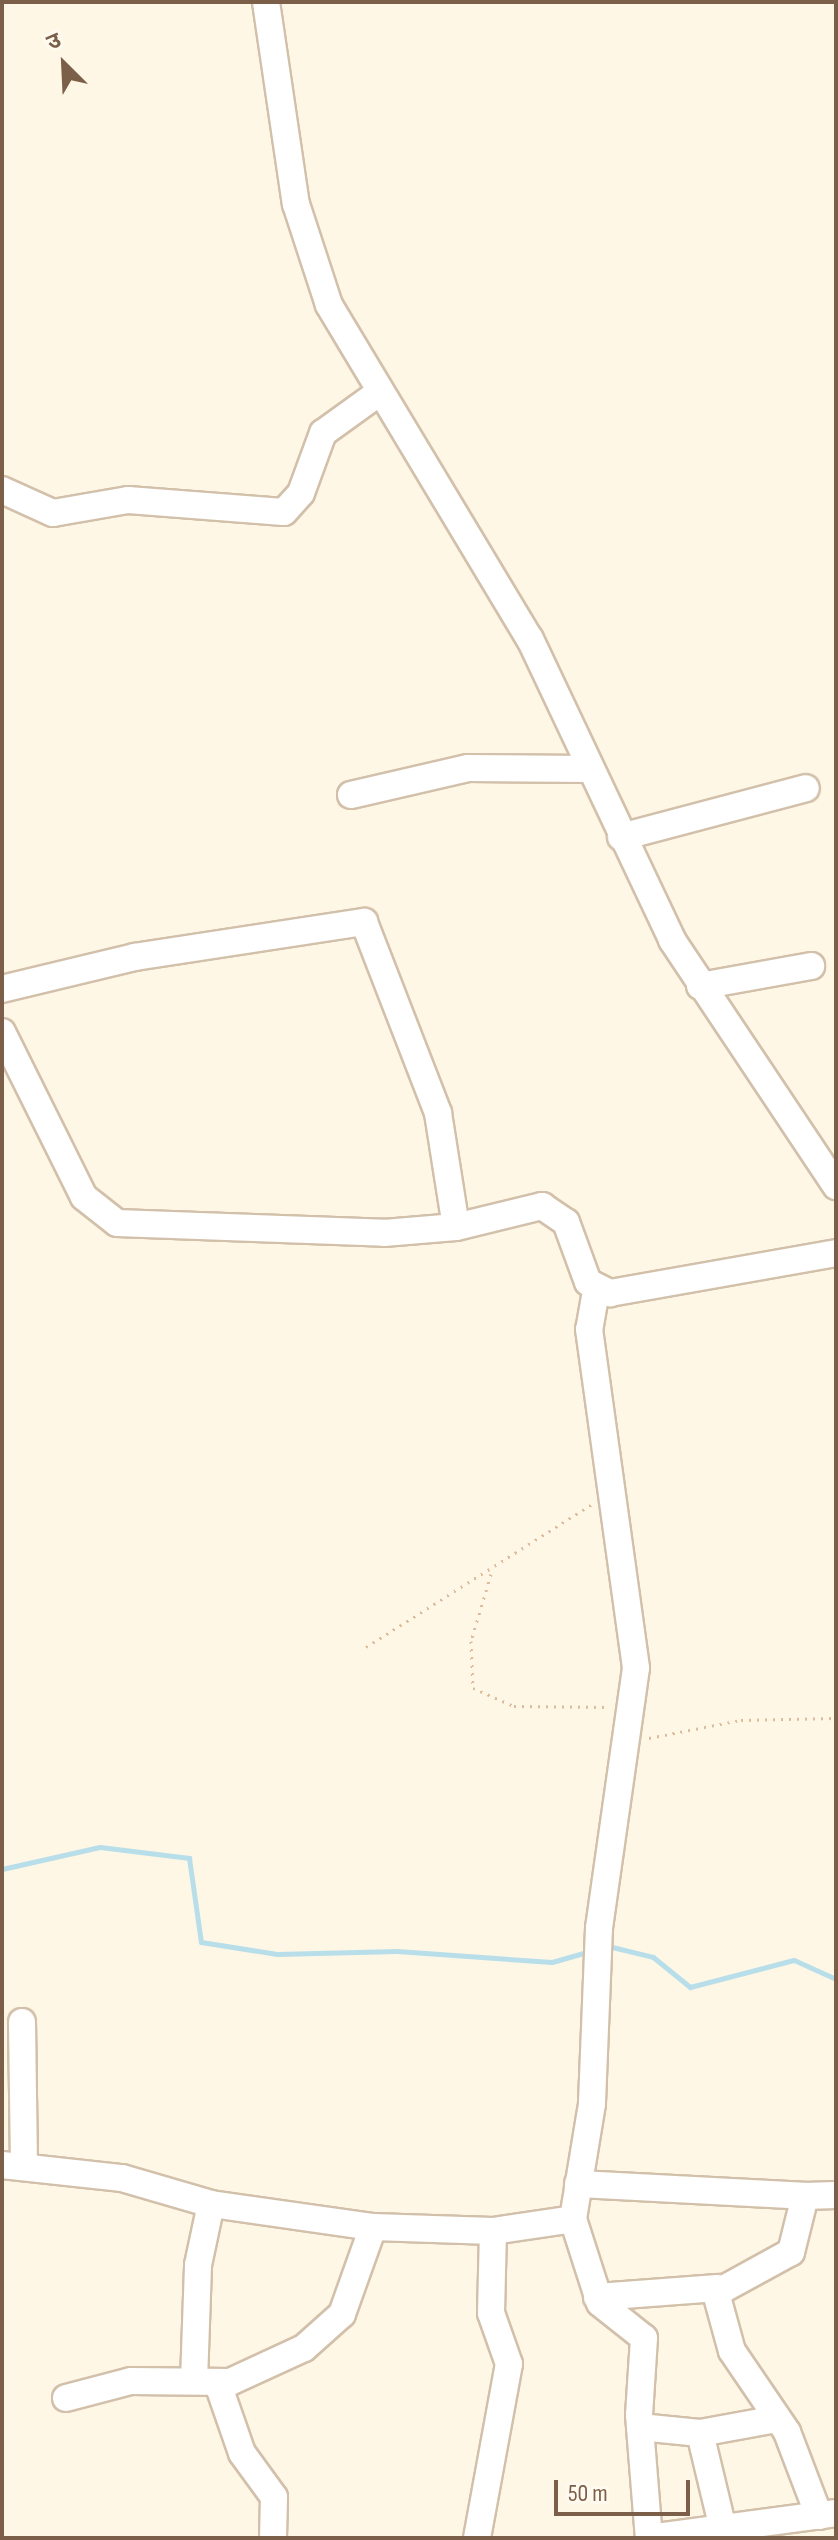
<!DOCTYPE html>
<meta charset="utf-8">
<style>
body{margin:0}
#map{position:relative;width:838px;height:2540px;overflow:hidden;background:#fef7e6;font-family:"Sofia Sans Condensed","Noto Sans Devanagari",sans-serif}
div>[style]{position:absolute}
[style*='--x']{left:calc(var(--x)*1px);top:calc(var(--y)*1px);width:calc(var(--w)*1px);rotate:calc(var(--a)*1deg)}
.stream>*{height:5px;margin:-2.5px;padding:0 2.5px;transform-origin:2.5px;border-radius:2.5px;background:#b8deea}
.path>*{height:3px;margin-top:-1.5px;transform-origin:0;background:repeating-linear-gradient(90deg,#dcbc9d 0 2px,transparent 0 8px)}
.roads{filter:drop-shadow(2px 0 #d2c0aa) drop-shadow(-2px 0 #d2c0aa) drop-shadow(0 2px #d2c0aa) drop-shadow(0 -2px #d2c0aa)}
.minor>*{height:26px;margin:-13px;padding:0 13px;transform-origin:13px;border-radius:13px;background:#fff}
span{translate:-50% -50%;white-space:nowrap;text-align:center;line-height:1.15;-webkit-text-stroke:8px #fffaef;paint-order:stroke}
.frame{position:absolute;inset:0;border:4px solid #7b5f48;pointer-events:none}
.north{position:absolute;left:24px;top:24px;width:80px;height:80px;-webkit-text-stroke:6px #fffaef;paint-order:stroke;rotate:336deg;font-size:22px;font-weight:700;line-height:32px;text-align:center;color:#7b5f48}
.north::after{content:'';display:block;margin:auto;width:28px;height:36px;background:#7b5f48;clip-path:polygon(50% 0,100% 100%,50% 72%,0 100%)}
.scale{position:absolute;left:554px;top:2480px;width:136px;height:36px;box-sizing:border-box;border:4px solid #7b5f48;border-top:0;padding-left:10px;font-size:24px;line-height:28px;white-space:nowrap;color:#7b5f48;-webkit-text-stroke:6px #fffaef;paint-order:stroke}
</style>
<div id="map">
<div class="stream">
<div style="--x:2;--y:1869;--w:100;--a:-12.7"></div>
<div style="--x:100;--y:1847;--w:90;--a:7"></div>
<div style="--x:189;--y:1858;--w:85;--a:81.9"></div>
<div style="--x:201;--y:1942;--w:77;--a:9"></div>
<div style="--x:277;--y:1954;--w:120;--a:-1.4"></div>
<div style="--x:397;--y:1951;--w:155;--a:4.1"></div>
<div style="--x:552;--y:1962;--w:40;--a:-16"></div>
<div style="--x:608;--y:1946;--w:46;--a:13.7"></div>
<div style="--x:653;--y:1957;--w:48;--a:39"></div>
<div style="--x:690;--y:1987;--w:107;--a:-14.6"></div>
<div style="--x:794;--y:1960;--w:46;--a:24.3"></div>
</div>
<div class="path">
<div style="--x:491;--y:1574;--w:70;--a:106.6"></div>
<div style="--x:471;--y:1641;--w:47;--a:87.6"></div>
<div style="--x:473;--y:1688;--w:45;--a:23.7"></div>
<div style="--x:514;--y:1706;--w:96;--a:0.6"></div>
<div style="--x:366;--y:1647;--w:267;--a:-32.3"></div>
<div style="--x:649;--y:1738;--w:94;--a:-11.1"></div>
<div style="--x:741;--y:1720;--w:95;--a:-1.2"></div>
</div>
<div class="roads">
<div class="minor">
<div style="--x:266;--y:2;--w:204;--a:81.6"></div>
<div style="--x:296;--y:204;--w:106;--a:71.9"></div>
<div style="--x:329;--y:305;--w:390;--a:59"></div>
<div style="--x:530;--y:639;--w:333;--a:64.7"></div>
<div style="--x:672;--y:940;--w:296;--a:56.3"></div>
<div style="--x:2;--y:490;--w:56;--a:24.3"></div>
<div style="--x:53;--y:513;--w:76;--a:-9.8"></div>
<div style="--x:128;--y:500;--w:156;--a:4.4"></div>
<div style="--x:284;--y:512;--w:25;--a:-48"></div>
<div style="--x:301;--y:493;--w:64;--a:-69.9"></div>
<div style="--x:323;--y:433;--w:67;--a:-35.8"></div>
<div style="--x:351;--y:795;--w:120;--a:-13"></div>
<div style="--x:468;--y:768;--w:120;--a:0.5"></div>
<div style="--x:621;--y:837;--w:191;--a:-14.8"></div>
<div style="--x:700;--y:986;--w:113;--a:-10.2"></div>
<div style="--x:2;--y:989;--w:137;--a:-13.5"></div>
<div style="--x:135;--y:957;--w:232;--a:-8.7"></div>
<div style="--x:364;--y:922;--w:205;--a:68.8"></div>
<div style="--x:438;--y:1113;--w:115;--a:81"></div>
<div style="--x:2;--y:1032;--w:184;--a:63.6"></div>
<div style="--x:84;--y:1197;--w:42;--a:38.2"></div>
<div style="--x:117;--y:1223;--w:267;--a:2.1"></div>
<div style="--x:384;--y:1233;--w:72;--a:-4.8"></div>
<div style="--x:456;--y:1227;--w:89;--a:-13.7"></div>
<div style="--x:542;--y:1206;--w:29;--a:34"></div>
<div style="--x:566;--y:1222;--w:64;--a:69.9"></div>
<div style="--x:588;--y:1282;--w:25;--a:27"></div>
<div style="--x:610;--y:1293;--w:230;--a:-10"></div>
<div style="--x:596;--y:1291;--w:39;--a:100"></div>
<div style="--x:589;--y:1329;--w:342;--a:82.1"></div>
<div style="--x:636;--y:1668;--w:263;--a:98.1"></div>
<div style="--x:599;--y:1928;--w:176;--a:92.3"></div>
<div style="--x:592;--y:2104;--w:117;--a:99.4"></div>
<div style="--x:573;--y:2219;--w:88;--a:72.2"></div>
<div style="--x:600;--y:2303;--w:56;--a:38.5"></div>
<div style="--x:644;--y:2338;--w:77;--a:93.7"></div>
<div style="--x:639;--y:2415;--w:123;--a:85.4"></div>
<div style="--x:22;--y:2022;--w:145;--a:89.2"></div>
<div style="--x:2;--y:2165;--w:121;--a:6.2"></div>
<div style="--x:122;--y:2178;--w:93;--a:16.3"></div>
<div style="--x:211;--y:2204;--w:164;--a:8.1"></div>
<div style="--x:373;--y:2227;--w:120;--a:1.9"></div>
<div style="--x:493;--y:2231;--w:81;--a:-8.5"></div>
<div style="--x:578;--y:2184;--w:227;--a:3"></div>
<div style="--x:805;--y:2196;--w:58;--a:104"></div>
<div style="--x:791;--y:2252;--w:85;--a:151.3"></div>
<div style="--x:716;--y:2293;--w:60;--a:74.6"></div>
<div style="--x:732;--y:2351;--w:98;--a:55.8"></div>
<div style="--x:787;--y:2432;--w:90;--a:69.1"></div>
<div style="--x:805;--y:2196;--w:31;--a:-2"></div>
<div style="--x:597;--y:2297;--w:121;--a:-4.3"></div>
<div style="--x:194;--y:2381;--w:116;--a:-88"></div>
<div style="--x:198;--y:2265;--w:62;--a:-78"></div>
<div style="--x:218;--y:2384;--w:73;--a:70.8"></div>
<div style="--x:242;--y:2453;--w:54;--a:54"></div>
<div style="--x:274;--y:2497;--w:41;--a:91.4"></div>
<div style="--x:66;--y:2398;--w:67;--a:-14.7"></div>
<div style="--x:131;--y:2381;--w:99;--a:0.6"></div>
<div style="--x:230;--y:2382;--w:81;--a:-24.7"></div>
<div style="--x:304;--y:2348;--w:51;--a:-41.8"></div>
<div style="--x:342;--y:2314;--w:92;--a:-70.4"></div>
<div style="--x:640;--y:2427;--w:60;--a:5.7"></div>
<div style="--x:700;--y:2433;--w:78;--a:-10.3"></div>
<div style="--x:700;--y:2433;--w:99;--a:76.5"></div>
<div style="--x:477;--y:2538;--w:177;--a:-79.6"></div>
<div style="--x:509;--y:2364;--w:54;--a:-109.4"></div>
<div style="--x:491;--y:2313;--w:82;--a:-88.6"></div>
<div style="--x:649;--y:2538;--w:189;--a:-7.6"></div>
</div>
</div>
<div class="frame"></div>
<div class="north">उ</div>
<div class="scale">50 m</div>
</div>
